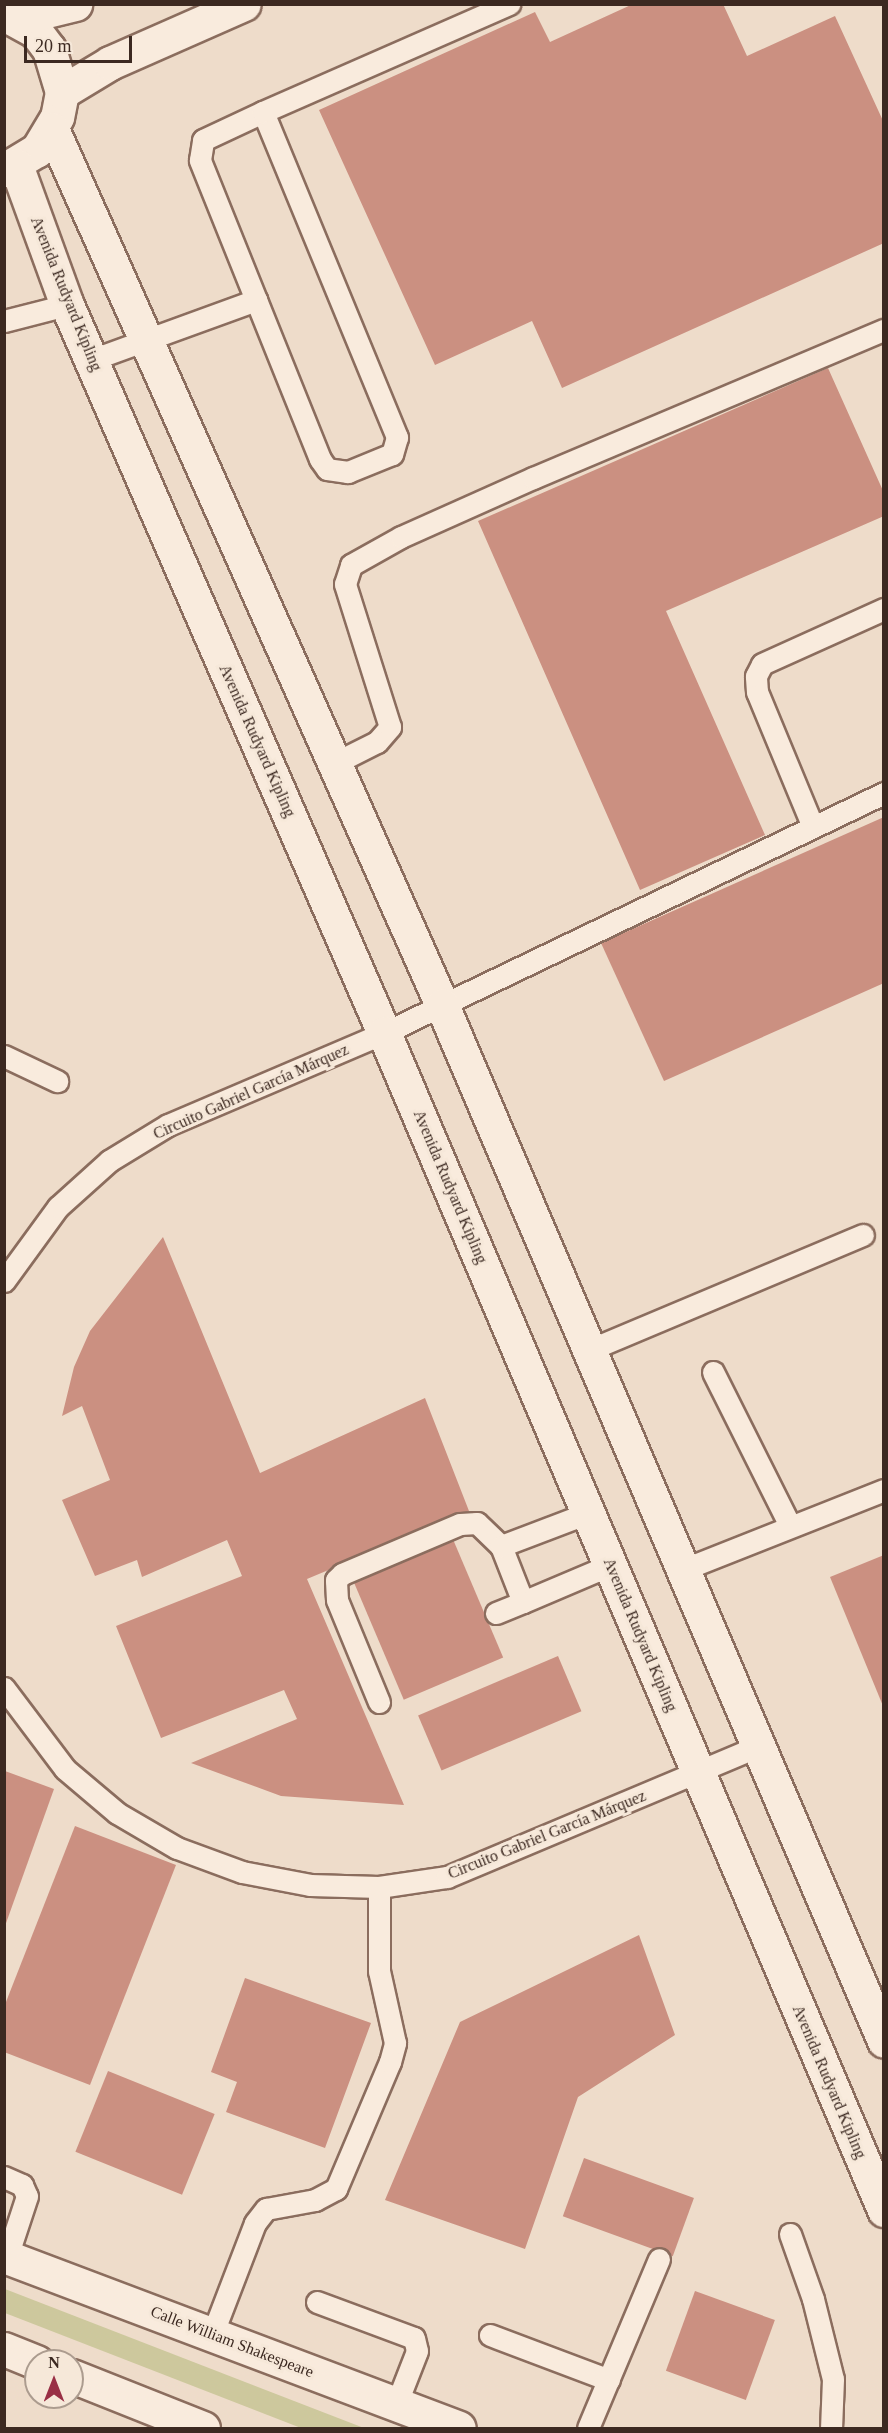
<!DOCTYPE html>
<meta charset="utf-8">
<style>
body{margin:0}
#map{position:relative;width:888px;height:2433px;overflow:hidden;background:#eedcca;font-family:"Times New Roman",serif}
div>[style]{position:absolute}
[style*='--x']{left:calc(var(--x)*1px);top:calc(var(--y)*1px);width:calc(var(--w)*1px);rotate:calc(var(--a)*1deg)}
.green>*{inset:0;background:#cdc89d}
.building>*{inset:0;background:#cb9081;transform-origin:0 0}
.roads{filter:drop-shadow(2px 0 #8b6d5e) drop-shadow(-2px 0 #8b6d5e) drop-shadow(0 2px #8b6d5e) drop-shadow(0 -2px #8b6d5e)}
.lane>*{height:21px;margin:-10.5px;padding:0 10.5px;transform-origin:10.5px;border-radius:10.5px;background:#f9ebdd}
.secondary>*{height:33px;margin:-16.5px;padding:0 16.5px;transform-origin:16.5px;border-radius:16.5px;background:#f9ebdd}
span{translate:-50% -50%;white-space:nowrap;text-align:center;line-height:1.15;-webkit-text-stroke:6px #f6e8d9;paint-order:stroke}
.street-label{font-size:16px;color:#3c2921}
.frame{position:absolute;inset:0;border:6px solid #3c2921;pointer-events:none}
.north{position:absolute;left:24px;top:2349px;width:60px;height:60px;box-sizing:border-box;background:#f6e8d9;border:2px solid #ac9c8f;border-radius:50%;rotate:0deg;font-size:16px;font-weight:700;line-height:24px;text-align:center;color:#3c2921}
.north::after{content:'';display:block;margin:auto;width:21px;height:27px;background:#992f45;clip-path:polygon(50% 0,100% 100%,50% 72%,0 100%)}
.scale{position:absolute;left:24px;top:36px;width:108px;height:27px;box-sizing:border-box;border:3px solid #3c2921;border-top:0;padding-left:8px;font-size:18px;line-height:21px;white-space:nowrap;color:#3c2921;-webkit-text-stroke:4px #f6e8d9;paint-order:stroke}
</style>
<div id="map">
<div class="green">
<div style="clip-path:polygon(5px 2289px,364px 2428px,301px 2428px,5px 2313px)"></div>
</div>
<div class="building">
<div style="clip-path:polygon(633px 4px,723px 4px,747px 56px,835px 16px,884px 123px,884px 243px,562px 388px,532px 321px,435px 365px,319px 110px,535px 12px,550px 42px)"></div>
<div style="clip-path:polygon(828px 368px,884px 493px,884px 516px,666px 611px,765px 835px,640px 890px,478px 521px)"></div>
<div style="clip-path:polygon(884px 817px,884px 983px,664px 1081px,601px 943px)"></div>
<div style="clip-path:polygon(163px 1237px,260px 1473px,425px 1398px,469px 1511px,307px 1579px,404px 1805px,281px 1796px,191px 1763px,297px 1719px,284px 1690px,161px 1738px,116px 1626px,242px 1576px,227px 1540px,142px 1577px,137px 1560px,95px 1576px,62px 1500px,110px 1480px,82px 1406px,62px 1416px,74px 1367px,90px 1331px)"></div>
<div style="left:452px;top:1537px;width:131px;height:108px;rotate:67deg"></div>
<div style="clip-path:polygon(884px 1555px,884px 1706px,883px 1706px,830px 1577px)"></div>
<div style="left:558px;top:1656px;width:60px;height:152px;rotate:67deg"></div>
<div style="clip-path:polygon(5px 1771px,54px 1789px,5px 1926px)"></div>
<div style="clip-path:polygon(75px 1826px,176px 1865px,90px 2085px,4px 2052px,4px 2007px)"></div>
<div style="clip-path:polygon(639px 1935px,675px 2035px,578px 2097px,525px 2249px,385px 2200px,460px 2022px)"></div>
<div style="clip-path:polygon(245px 1978px,371px 2023px,325px 2148px,226px 2112px,237px 2082px,211px 2072px)"></div>
<div style="left:108px;top:2071px;width:115px;height:87px;rotate:22deg"></div>
<div style="left:584px;top:2158px;width:117px;height:62px;rotate:20deg"></div>
<div style="left:695px;top:2291px;width:85px;height:85px;rotate:20deg"></div>
</div>
<div class="roads">
<div class="lane">
<div style="--x:263;--y:112;--w:352;--a:67.6"></div>
<div style="--x:397;--y:437;--w:18;--a:106"></div>
<div style="--x:392;--y:454;--w:48;--a:157.8"></div>
<div style="--x:348;--y:472;--w:21;--a:-172"></div>
<div style="--x:327;--y:469;--w:12;--a:-125"></div>
<div style="--x:320;--y:459;--w:322;--a:-111.9"></div>
<div style="--x:200;--y:160;--w:20;--a:-81"></div>
<div style="--x:203;--y:140;--w:66;--a:-25"></div>
<div style="--x:263;--y:112;--w:269;--a:-23.7"></div>
<div style="--x:4;--y:321;--w:65;--a:-14.3"></div>
<div style="--x:91;--y:360;--w:176;--a:-20"></div>
<div style="--x:335;--y:763;--w:47;--a:-26.6"></div>
<div style="--x:377;--y:742;--w:20;--a:-49"></div>
<div style="--x:390;--y:727;--w:150;--a:-107.5"></div>
<div style="--x:345;--y:584;--w:20;--a:-72"></div>
<div style="--x:351;--y:565;--w:57;--a:-29.2"></div>
<div style="--x:401;--y:537;--w:145;--a:-24.1"></div>
<div style="--x:533;--y:478;--w:381;--a:-22.9"></div>
<div style="--x:813;--y:827;--w:146;--a:-112.5"></div>
<div style="--x:757;--y:692;--w:16;--a:-94"></div>
<div style="--x:756;--y:676;--w:13;--a:-63"></div>
<div style="--x:762;--y:664;--w:134;--a:-24.3"></div>
<div style="--x:4;--y:1056;--w:59;--a:25.3"></div>
<div style="--x:4;--y:1281;--w:92;--a:-53.9"></div>
<div style="--x:58;--y:1207;--w:69;--a:-42"></div>
<div style="--x:109;--y:1161;--w:69;--a:-31.4"></div>
<div style="--x:168;--y:1125;--w:235;--a:-23.1"></div>
<div style="--x:384;--y:1033;--w:555;--a:-25.64"></div>
<div style="--x:589;--y:1350;--w:297;--a:-22.8"></div>
<div style="--x:713;--y:1372;--w:172;--a:63.4"></div>
<div style="--x:501;--y:1546;--w:60;--a:68.6"></div>
<div style="--x:523;--y:1602;--w:95;--a:-23"></div>
<div style="--x:682;--y:1570;--w:217;--a:-21.6"></div>
<div style="--x:496;--y:1613;--w:29;--a:-22"></div>
<div style="--x:4;--y:1688;--w:101;--a:53"></div>
<div style="--x:65;--y:1769;--w:68;--a:40.2"></div>
<div style="--x:117;--y:1813;--w:69;--a:30.3"></div>
<div style="--x:177;--y:1848;--w:69;--a:20.3"></div>
<div style="--x:242;--y:1872;--w:69;--a:10.8"></div>
<div style="--x:310;--y:1885;--w:69;--a:1.7"></div>
<div style="--x:379;--y:1887;--w:69;--a:-8.4"></div>
<div style="--x:447;--y:1877;--w:337;--a:-22.8"></div>
<div style="--x:379;--y:1702;--w:110;--a:-112.4"></div>
<div style="--x:337;--y:1600;--w:20;--a:-93"></div>
<div style="--x:336;--y:1580;--w:8;--a:-45"></div>
<div style="--x:342;--y:1574;--w:128;--a:-23"></div>
<div style="--x:460;--y:1524;--w:17;--a:-3"></div>
<div style="--x:477;--y:1523;--w:33;--a:44"></div>
<div style="--x:501;--y:1546;--w:93;--a:-20.8"></div>
<div style="--x:4;--y:2177;--w:20;--a:24"></div>
<div style="--x:22;--y:2185;--w:12;--a:66"></div>
<div style="--x:27;--y:2196;--w:64;--a:108.2"></div>
<div style="--x:790;--y:2234;--w:69;--a:70.5"></div>
<div style="--x:813;--y:2299;--w:82;--a:76"></div>
<div style="--x:833;--y:2379;--w:49;--a:92.3"></div>
<div style="--x:317;--y:2302;--w:103;--a:20.4"></div>
<div style="--x:414;--y:2338;--w:13;--a:77"></div>
<div style="--x:417;--y:2351;--w:58;--a:111.3"></div>
<div style="--x:212;--y:2335;--w:120;--a:-69"></div>
<div style="--x:255;--y:2223;--w:18;--a:-52"></div>
<div style="--x:266;--y:2209;--w:50;--a:-10.4"></div>
<div style="--x:315;--y:2200;--w:24;--a:-28"></div>
<div style="--x:336;--y:2189;--w:138;--a:-67"></div>
<div style="--x:390;--y:2062;--w:20;--a:-75"></div>
<div style="--x:395;--y:2043;--w:74;--a:-102.5"></div>
<div style="--x:379;--y:1971;--w:84;--a:-90"></div>
<div style="--x:490;--y:2335;--w:127;--a:20.7"></div>
<div style="--x:588;--y:2428;--w:183;--a:-67.2"></div>
</div>
<div class="secondary">
<div style="--x:4;--y:14;--w:37;--a:29"></div>
<div style="--x:36;--y:32;--w:21;--a:53"></div>
<div style="--x:49;--y:49;--w:45;--a:73.2"></div>
<div style="--x:62;--y:92;--w:25;--a:101"></div>
<div style="--x:57;--y:117;--w:39;--a:121"></div>
<div style="--x:37;--y:150;--w:39;--a:149"></div>
<div style="--x:18;--y:18;--w:59;--a:-13.8"></div>
<div style="--x:62;--y:92;--w:56;--a:-31.1"></div>
<div style="--x:110;--y:63;--w:146;--a:-23.8"></div>
<div style="--x:52;--y:129;--w:959;--a:66"></div>
<div style="--x:442;--y:1005;--w:1126;--a:66.89"></div>
<div style="--x:16;--y:165;--w:149;--a:70"></div>
<div style="--x:67;--y:305;--w:794;--a:66.47"></div>
<div style="--x:384;--y:1033;--w:1279;--a:66.98"></div>
<div style="--x:4;--y:2256;--w:486;--a:20.7"></div>
<div style="--x:4;--y:2349;--w:35;--a:22"></div>
<div style="--x:72;--y:2376;--w:141;--a:21.7"></div>
</div>
</div>
<div class="street-label">
<span style="left:66px;top:294px;rotate:68deg">Avenida Rudyard Kipling</span>
<span style="left:257px;top:741px;rotate:66deg">Avenida Rudyard Kipling</span>
<span style="left:251px;top:1092px;rotate:-24deg">Circuito Gabriel García Márquez</span>
<span style="left:450px;top:1187px;rotate:67deg">Avenida Rudyard Kipling</span>
<span style="left:640px;top:1635px;rotate:67deg">Avenida Rudyard Kipling</span>
<span style="left:547px;top:1835px;rotate:-22deg">Circuito Gabriel García Márquez</span>
<span style="left:829px;top:2082px;rotate:67deg">Avenida Rudyard Kipling</span>
<span style="left:232px;top:2342px;rotate:21deg">Calle William Shakespeare</span>
</div>
<div class="frame"></div>
<div class="north">N</div>
<div class="scale">20 m</div>
</div>
